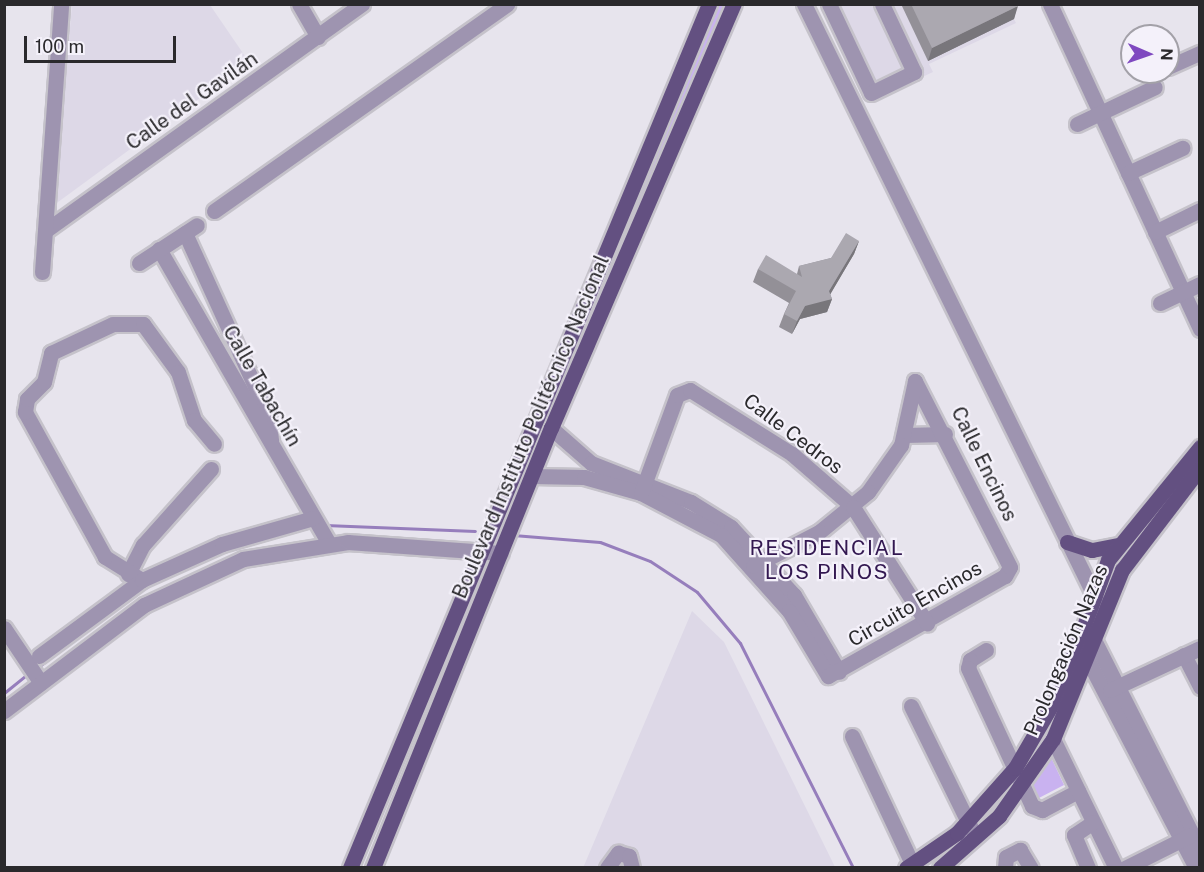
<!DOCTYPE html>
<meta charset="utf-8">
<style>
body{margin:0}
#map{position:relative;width:1204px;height:872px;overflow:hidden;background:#e7e4ed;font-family:"Public Sans",sans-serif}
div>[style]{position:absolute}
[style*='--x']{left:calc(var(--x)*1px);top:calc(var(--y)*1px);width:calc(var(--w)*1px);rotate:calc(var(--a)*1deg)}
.built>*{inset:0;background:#ddd8e7}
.green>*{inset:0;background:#c9b2f0}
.stream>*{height:3px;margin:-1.5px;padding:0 1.5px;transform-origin:1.5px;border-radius:1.5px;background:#967ebc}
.roads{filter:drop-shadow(2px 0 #c5c2ca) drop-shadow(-2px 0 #c5c2ca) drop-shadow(0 2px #c5c2ca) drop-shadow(0 -2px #c5c2ca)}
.minor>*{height:15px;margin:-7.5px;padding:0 7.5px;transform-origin:7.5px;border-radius:7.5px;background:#9e94b0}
.major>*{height:15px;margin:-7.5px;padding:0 7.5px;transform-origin:7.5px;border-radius:7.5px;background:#635081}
.wall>*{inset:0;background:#939097}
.shaded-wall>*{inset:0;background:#78767b}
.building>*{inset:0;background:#aba8b0}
span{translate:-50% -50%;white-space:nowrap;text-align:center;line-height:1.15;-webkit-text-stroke:4.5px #f4f1fa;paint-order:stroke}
.street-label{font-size:20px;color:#2a292c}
.neighbourhood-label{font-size:21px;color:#331851;letter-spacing:1.5px}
.frame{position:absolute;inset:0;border:6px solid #2a292c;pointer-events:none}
.north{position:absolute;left:1120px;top:24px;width:60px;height:60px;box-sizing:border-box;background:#f4f1fa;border:2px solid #a3a1a8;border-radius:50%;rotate:92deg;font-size:16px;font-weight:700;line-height:24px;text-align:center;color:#2a292c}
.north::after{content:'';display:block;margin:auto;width:21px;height:27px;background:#7f49c0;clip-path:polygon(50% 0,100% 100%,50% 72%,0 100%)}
.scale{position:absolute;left:24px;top:36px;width:152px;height:27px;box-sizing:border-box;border:3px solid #2a292c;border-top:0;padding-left:8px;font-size:18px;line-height:21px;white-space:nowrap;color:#2a292c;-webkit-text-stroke:4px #f4f1fa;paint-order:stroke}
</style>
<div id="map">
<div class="built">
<div style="clip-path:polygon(72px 5px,210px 5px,249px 62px,54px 205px)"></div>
<div style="clip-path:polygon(820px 5px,1007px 5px,1016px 23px,929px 64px,933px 72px,867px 103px)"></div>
<div style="clip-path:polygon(692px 611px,724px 642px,835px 867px,583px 868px)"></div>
</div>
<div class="green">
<div style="clip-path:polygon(714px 5px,726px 5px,556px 404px,548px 400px)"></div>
<div style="clip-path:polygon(1049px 753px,1064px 785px,1035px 800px,1027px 783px)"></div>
</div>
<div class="stream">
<div style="--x:325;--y:525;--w:150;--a:2.3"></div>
<div style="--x:513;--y:535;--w:87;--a:4.6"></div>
<div style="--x:600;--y:542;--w:53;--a:20.8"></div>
<div style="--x:650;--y:561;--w:56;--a:33.4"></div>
<div style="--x:697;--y:592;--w:67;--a:49.9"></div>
<div style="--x:740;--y:643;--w:252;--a:63.3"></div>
<div style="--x:128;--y:599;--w:27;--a:-34"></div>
<div style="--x:37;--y:668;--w:27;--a:-39"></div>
<div style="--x:4;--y:693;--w:32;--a:-39"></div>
</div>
<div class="roads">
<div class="minor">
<div style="--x:299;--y:4;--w:38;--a:60"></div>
<div style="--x:804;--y:4;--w:669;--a:63.86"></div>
<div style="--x:829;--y:4;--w:98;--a:64.7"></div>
<div style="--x:871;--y:93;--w:48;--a:-26"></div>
<div style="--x:914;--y:72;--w:75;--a:-115.2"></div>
<div style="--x:1050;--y:4;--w:358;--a:65.2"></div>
<div style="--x:1168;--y:67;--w:35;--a:-24"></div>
<div style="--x:1077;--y:124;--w:86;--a:-25.4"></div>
<div style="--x:1128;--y:173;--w:60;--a:-24.8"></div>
<div style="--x:214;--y:211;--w:359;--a:-35.2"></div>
<div style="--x:45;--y:231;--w:390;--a:-35.6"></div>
<div style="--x:1155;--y:232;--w:50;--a:-26.1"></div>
<div style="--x:185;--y:233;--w:200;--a:65.5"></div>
<div style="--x:268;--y:415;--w:26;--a:83"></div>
<div style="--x:159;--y:249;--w:340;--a:60"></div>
<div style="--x:139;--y:263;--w:69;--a:-33.2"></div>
<div style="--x:42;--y:272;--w:269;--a:-85.9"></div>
<div style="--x:1160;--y:303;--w:44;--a:-25.4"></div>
<div style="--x:551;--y:428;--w:53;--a:41.2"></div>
<div style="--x:591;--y:463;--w:107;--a:21.3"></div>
<div style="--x:691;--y:502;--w:47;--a:32"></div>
<div style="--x:731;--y:527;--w:93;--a:47.2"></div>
<div style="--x:794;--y:595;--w:89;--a:59.7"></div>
<div style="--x:905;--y:435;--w:40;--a:-1.4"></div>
<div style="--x:532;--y:476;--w:52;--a:1.1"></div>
<div style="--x:584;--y:477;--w:59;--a:15.7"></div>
<div style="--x:641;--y:493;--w:90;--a:27.7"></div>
<div style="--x:721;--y:535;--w:102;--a:48.2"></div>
<div style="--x:789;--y:611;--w:76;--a:59"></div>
<div style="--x:828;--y:676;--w:203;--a:-29.5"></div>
<div style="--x:1005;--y:576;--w:10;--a:-61"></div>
<div style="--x:1010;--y:567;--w:209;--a:-117.1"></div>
<div style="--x:915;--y:381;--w:66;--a:102.3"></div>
<div style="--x:901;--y:445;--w:57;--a:125.1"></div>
<div style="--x:868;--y:492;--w:63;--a:140.8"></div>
<div style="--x:819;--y:532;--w:74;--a:152.7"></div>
<div style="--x:641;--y:493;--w:104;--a:-69.8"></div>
<div style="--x:677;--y:395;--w:14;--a:-21"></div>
<div style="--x:690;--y:390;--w:120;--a:32.1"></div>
<div style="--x:792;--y:454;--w:81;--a:41"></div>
<div style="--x:853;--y:507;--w:138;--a:57.5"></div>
<div style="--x:128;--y:574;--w:33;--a:-63"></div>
<div style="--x:143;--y:545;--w:102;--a:-48.2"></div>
<div style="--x:142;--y:580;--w:44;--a:-148.1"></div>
<div style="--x:105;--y:557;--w:166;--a:-118.9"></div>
<div style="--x:25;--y:412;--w:13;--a:-81"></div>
<div style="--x:27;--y:399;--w:24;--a:-45"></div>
<div style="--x:44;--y:382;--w:30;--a:-76"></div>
<div style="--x:51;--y:353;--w:68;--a:-25.1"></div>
<div style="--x:113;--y:324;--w:30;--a:0"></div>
<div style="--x:143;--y:324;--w:59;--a:53.9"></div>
<div style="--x:178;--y:372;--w:51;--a:71.6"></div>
<div style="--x:194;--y:420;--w:31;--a:50"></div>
<div style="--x:4;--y:628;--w:66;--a:56.1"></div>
<div style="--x:1089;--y:630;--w:246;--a:63.2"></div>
<div style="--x:1081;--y:647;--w:249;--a:62.5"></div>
<div style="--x:986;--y:650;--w:19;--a:148"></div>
<div style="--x:970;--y:660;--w:8;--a:104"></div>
<div style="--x:968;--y:668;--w:152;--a:65.1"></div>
<div style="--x:1032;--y:806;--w:11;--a:22"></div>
<div style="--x:1042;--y:810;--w:41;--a:-27.8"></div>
<div style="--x:1184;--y:655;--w:36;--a:63"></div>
<div style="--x:39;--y:656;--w:128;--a:-36.4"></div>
<div style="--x:142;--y:580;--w:88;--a:-24.2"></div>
<div style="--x:222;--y:544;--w:95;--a:-15.9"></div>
<div style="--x:1110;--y:690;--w:99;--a:-25"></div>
<div style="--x:911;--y:706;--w:138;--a:63.8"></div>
<div style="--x:4;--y:711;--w:176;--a:-37.1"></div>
<div style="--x:144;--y:605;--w:109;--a:-24.9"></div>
<div style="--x:243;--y:559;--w:106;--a:-9.2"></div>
<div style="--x:348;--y:542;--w:153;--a:4.1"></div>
<div style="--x:852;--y:736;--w:146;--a:64.8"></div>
<div style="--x:1053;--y:739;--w:144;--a:64"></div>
<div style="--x:607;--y:868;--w:19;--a:-54"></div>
<div style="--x:618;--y:853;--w:11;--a:15"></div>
<div style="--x:629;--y:856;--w:12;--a:76"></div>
<div style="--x:1005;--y:868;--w:11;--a:-85"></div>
<div style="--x:1006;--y:857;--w:16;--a:-27"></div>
<div style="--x:1020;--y:850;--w:21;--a:59"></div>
<div style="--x:1088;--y:868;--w:36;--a:-113"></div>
<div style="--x:1074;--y:835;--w:23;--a:-34"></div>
<div style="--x:1125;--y:868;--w:72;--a:-26.6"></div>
</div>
<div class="major">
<div style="--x:1067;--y:542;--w:26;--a:18"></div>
<div style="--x:1092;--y:550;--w:26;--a:-11"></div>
<div style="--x:350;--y:868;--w:936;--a:-67.44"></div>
<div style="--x:373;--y:868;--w:475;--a:-68"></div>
<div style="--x:551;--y:428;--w:462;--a:-66.7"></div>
<div style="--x:906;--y:868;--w:62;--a:-34.5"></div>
<div style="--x:957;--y:833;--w:87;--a:-48.3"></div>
<div style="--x:1015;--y:768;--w:91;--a:-59.8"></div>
<div style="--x:1061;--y:689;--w:137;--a:-70"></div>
<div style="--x:1108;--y:560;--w:146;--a:-50.8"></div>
<div style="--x:940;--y:868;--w:79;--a:-41.4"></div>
<div style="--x:999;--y:816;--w:94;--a:-55"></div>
<div style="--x:1053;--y:739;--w:183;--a:-67.8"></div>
<div style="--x:1122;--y:570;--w:128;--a:-52.6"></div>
</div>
</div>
<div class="wall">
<div style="clip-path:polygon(901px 4px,1017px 4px,1014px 19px,928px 61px)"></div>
<div style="clip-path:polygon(859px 241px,854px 254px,830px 294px,832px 299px,827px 312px,800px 319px,792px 334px,779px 327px,784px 314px,789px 303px,753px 282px,758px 269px,797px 274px,799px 266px,831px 258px)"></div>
</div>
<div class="shaded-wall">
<div style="clip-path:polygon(1018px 6px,1014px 19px,928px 61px,932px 48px)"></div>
<div style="clip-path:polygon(859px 241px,854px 254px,827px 300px,832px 299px,827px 312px,800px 319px,792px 334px,797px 321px,805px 306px,829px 291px)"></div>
</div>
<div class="building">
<div style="clip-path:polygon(911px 4px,1017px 4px,1018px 6px,932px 48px)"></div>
<div style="clip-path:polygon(846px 233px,859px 241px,829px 291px,832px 299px,805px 306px,797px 321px,784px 314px,796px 291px,758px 269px,766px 255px,802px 277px,799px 266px,831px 258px)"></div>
</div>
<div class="street-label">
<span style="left:192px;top:101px;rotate:-35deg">Calle del Gavilán</span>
<span style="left:262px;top:386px;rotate:60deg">Calle Tabachín</span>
<span style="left:531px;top:427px;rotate:-67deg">Boulevard Instituto Politécnico Nacional</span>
<span style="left:793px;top:434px;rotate:37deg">Calle Cedros</span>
<span style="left:984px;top:464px;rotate:64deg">Calle Encinos</span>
<span style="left:915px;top:604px;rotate:-30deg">Circuito Encinos</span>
<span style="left:1066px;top:650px;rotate:-67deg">Prolongación Nazas</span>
</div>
<div class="neighbourhood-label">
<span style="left:827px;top:560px">RESIDENCIAL<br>LOS PINOS</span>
</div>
<div class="frame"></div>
<div class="north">N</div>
<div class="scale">100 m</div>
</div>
